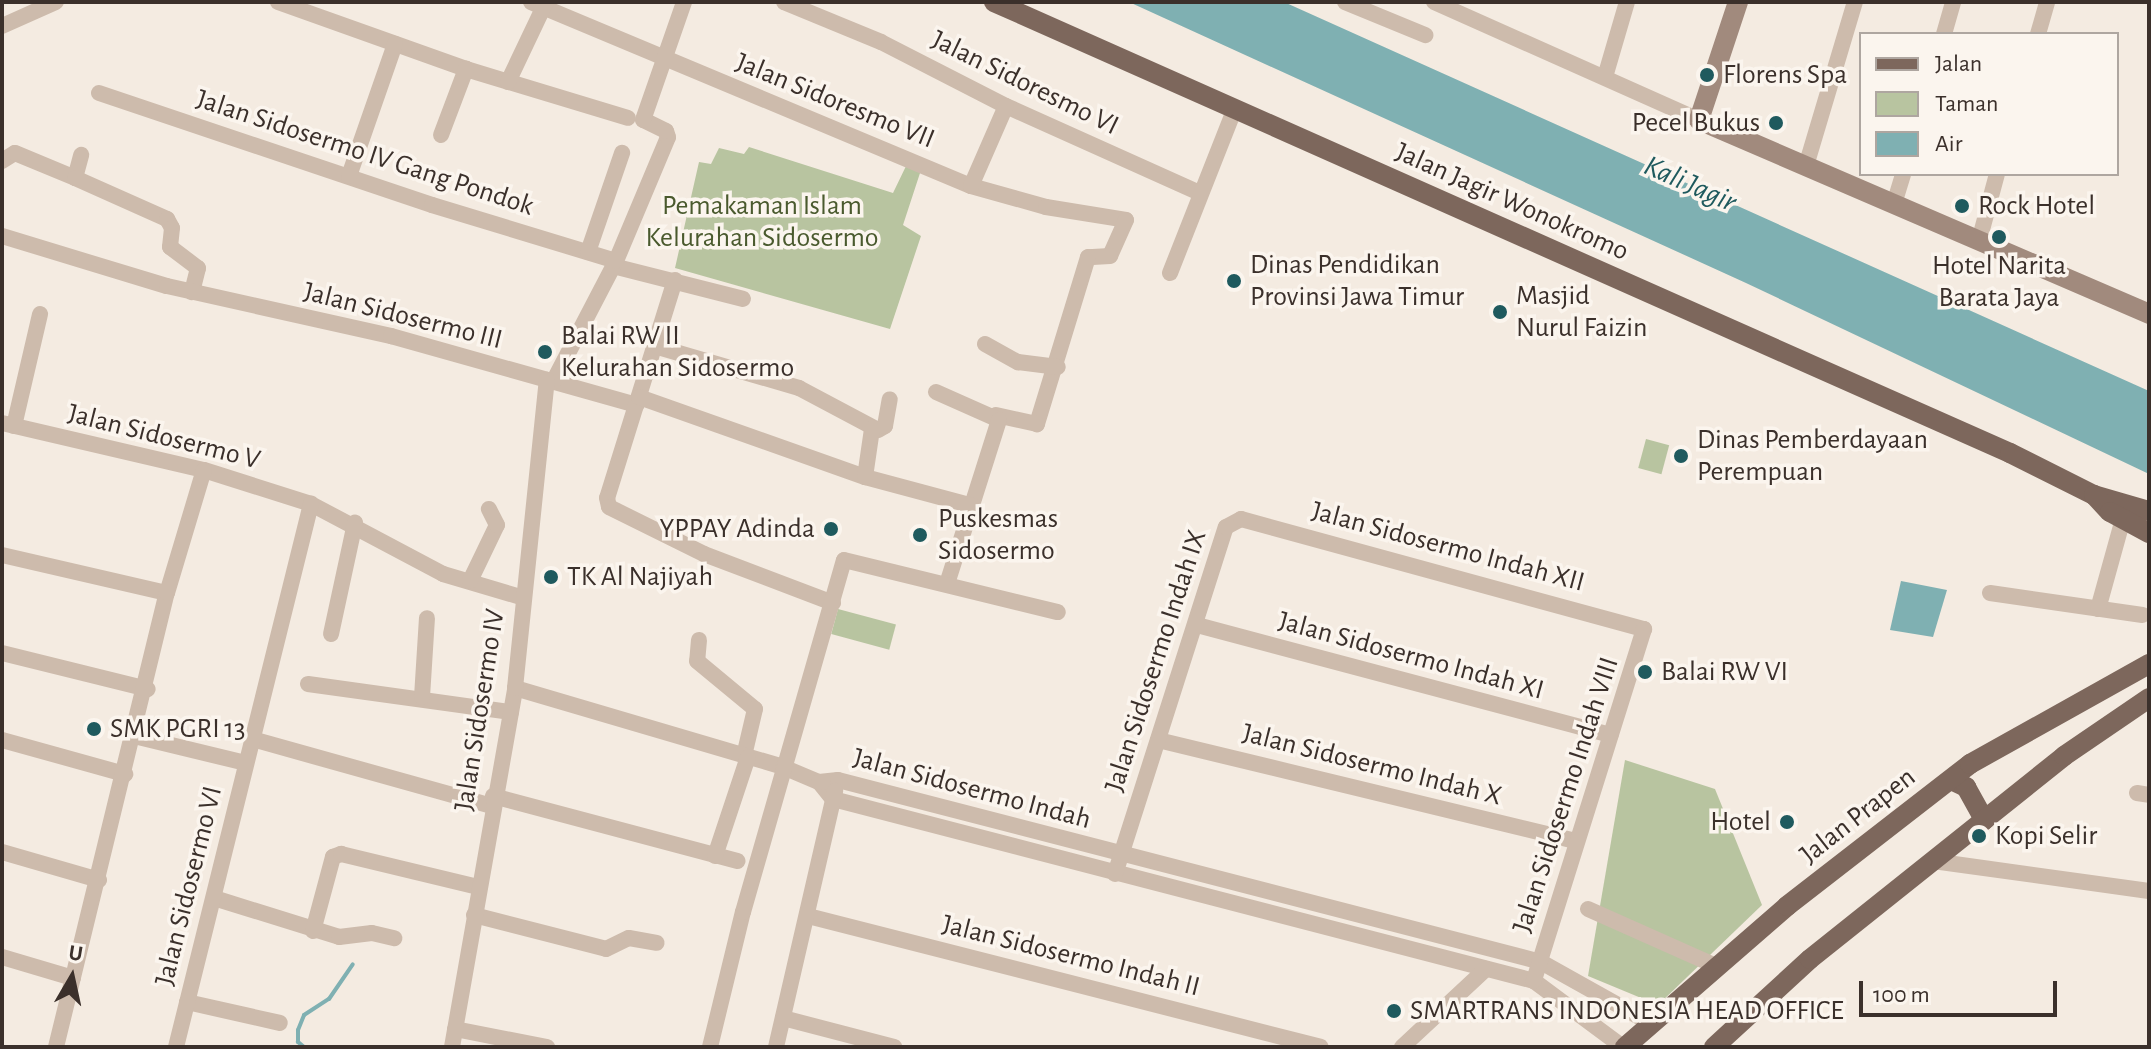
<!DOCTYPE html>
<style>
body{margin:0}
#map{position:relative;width:2151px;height:1049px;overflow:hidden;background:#f4ebe1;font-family:"Alegreya Sans",sans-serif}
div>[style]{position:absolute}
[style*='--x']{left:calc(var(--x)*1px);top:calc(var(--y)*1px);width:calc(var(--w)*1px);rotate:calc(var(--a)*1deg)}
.green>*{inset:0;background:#b8c4a0;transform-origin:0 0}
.water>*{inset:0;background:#7fb0b2}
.stream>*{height:4px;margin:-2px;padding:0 2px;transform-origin:2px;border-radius:2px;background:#7fb0b2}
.street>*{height:16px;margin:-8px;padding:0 8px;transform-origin:8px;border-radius:8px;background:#cdbbac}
.secondary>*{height:20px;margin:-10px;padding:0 10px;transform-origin:10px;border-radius:10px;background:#a18a7d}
.primary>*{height:20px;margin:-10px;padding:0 10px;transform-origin:10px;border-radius:10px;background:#7d675c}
.dots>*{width:22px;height:22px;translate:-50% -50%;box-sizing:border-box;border:4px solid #fbf5ee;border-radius:50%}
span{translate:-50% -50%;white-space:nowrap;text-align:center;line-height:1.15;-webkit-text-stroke:7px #fbf5ee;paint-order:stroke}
.poi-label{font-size:28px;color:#3b302b}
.left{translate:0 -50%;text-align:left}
.right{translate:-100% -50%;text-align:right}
.street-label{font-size:28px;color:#3b302b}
.park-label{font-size:28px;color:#4a5a2e}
.water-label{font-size:30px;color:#1f5a5e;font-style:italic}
.frame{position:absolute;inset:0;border:4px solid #3b302b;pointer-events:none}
.legend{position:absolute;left:1859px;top:32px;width:260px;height:144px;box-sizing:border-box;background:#fbf5ee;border:2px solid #aea6a0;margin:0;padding:10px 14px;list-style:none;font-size:24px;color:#3b302b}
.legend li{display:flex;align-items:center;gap:16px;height:40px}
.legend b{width:40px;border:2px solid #aea6a0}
.north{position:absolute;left:32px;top:937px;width:80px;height:80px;-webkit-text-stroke:6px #fbf5ee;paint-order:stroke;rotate:9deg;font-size:22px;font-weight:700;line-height:32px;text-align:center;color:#3b302b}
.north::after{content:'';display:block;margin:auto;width:28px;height:36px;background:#3b302b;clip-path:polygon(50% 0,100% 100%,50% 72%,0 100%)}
.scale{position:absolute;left:1859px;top:981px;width:198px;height:36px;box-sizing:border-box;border:4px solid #3b302b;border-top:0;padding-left:10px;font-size:24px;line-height:28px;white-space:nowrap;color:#3b302b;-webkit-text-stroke:6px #fbf5ee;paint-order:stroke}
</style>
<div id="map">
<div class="green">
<div style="clip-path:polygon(749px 147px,893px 193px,907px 164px,921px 170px,903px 225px,921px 236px,890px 329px,675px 268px,699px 162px,711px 164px,719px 148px,744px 154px)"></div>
<div style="left:1646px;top:439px;width:24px;height:30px;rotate:15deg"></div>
<div style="left:838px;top:609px;width:60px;height:26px;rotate:15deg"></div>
<div style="clip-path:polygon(1625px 760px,1715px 789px,1762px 905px,1658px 1005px,1588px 976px)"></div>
</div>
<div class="water">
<div style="clip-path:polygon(1129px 2px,1284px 2px,2149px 391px,2149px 474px,1746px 283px)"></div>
<div style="clip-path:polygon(1901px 581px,1947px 590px,1933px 637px,1890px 630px)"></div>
</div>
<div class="stream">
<div style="--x:304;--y:1047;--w:8;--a:-140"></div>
<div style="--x:298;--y:1042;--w:12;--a:-90"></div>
<div style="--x:298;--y:1030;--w:16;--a:-68"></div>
<div style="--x:304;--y:1015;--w:30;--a:-33"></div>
<div style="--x:329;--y:999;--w:42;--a:-55.6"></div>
</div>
<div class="street">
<div style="--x:278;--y:2;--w:200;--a:19.6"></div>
<div style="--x:466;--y:69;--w:169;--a:16.8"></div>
<div style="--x:531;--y:2;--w:477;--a:22.7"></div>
<div style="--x:971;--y:186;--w:78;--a:15.6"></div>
<div style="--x:1046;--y:207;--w:81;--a:9.2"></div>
<div style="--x:1126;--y:220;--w:39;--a:114"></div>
<div style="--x:1110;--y:256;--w:22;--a:177"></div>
<div style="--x:1088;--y:257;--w:175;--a:107"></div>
<div style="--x:1037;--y:424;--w:42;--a:-167.6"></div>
<div style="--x:784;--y:2;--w:105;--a:22.4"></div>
<div style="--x:881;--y:42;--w:140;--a:27.1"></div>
<div style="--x:1006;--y:106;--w:213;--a:24.2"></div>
<div style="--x:1345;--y:2;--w:87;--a:22.4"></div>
<div style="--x:1434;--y:2;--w:290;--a:24"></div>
<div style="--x:2;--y:26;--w:59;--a:-24"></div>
<div style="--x:1944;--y:34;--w:33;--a:-74"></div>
<div style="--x:2038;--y:34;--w:33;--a:-74"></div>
<div style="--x:1605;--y:77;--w:78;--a:-73.7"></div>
<div style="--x:508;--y:82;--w:89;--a:-64.6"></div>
<div style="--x:99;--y:93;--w:351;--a:18.6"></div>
<div style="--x:432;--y:205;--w:192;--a:16.9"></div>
<div style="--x:441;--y:135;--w:71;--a:-69.3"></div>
<div style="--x:2;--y:161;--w:15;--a:-32"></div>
<div style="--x:15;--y:153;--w:65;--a:22.6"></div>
<div style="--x:75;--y:178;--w:24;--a:-75"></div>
<div style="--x:1806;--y:166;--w:171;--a:-73.4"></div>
<div style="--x:349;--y:176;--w:140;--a:-70.8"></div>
<div style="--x:75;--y:178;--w:101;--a:24"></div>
<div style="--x:167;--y:219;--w:10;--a:61"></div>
<div style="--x:172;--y:228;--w:19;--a:96"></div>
<div style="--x:170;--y:247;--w:35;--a:37"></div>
<div style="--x:198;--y:268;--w:25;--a:104"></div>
<div style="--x:971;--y:186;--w:87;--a:-66.4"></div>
<div style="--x:1894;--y:204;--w:31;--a:-73"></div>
<div style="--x:2;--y:236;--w:172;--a:16.9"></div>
<div style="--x:167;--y:286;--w:230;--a:12.6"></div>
<div style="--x:391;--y:336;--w:255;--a:15.7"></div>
<div style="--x:1979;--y:241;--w:69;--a:-75"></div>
<div style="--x:588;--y:252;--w:105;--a:-71"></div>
<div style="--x:613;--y:266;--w:134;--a:14.2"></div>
<div style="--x:1170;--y:273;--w:177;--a:-68.5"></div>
<div style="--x:675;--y:280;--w:228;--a:107.3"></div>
<div style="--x:607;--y:498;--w:9;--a:77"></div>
<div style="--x:609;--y:507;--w:106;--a:26.3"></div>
<div style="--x:704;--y:554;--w:138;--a:20.8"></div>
<div style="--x:985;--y:344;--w:38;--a:29"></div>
<div style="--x:1018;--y:362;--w:40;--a:7.1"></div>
<div style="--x:658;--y:347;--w:147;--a:16.2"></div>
<div style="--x:799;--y:388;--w:89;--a:28"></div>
<div style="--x:878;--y:430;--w:8;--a:-30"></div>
<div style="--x:885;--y:426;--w:27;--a:-80"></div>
<div style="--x:553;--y:382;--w:136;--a:-62.5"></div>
<div style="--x:616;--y:261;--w:134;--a:-67.2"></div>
<div style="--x:668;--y:137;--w:6;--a:-108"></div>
<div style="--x:666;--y:131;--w:25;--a:-154"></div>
<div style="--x:643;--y:120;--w:125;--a:-70.8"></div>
<div style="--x:936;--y:392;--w:69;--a:24"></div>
<div style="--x:999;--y:420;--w:172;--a:107.6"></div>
<div style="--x:639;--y:397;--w:240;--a:19.5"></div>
<div style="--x:865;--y:477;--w:112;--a:15"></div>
<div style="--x:2;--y:423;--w:207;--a:13.1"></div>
<div style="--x:204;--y:470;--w:112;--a:17.6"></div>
<div style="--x:311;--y:504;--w:149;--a:27.9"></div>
<div style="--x:443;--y:574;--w:84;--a:16.5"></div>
<div style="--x:14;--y:426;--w:115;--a:-76.9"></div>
<div style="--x:865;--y:477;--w:49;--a:-81.7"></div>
<div style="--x:2;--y:555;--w:169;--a:13"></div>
<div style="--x:470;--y:581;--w:62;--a:-64.3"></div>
<div style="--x:497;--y:525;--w:18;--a:-117"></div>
<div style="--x:1990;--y:593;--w:154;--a:8.2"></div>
<div style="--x:2098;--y:609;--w:93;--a:-74.5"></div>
<div style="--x:1197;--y:625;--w:428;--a:14.9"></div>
<div style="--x:331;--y:634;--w:114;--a:-77.8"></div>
<div style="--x:699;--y:640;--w:21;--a:95"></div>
<div style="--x:697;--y:661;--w:75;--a:39.6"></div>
<div style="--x:755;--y:709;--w:48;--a:103.2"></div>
<div style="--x:2;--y:653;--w:150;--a:13.9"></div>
<div style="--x:308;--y:684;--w:205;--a:7.9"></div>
<div style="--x:515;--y:688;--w:279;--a:16.4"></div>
<div style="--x:783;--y:767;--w:39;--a:23"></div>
<div style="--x:819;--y:782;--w:22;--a:51"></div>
<div style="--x:833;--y:799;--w:724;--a:14.55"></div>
<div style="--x:1534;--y:981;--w:111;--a:36.6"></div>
<div style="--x:422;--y:697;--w:79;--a:-86.4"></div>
<div style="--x:134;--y:736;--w:115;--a:13.6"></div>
<div style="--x:252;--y:739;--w:249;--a:15.6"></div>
<div style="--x:2;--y:740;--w:128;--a:15.5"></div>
<div style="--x:1158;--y:740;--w:428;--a:13.6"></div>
<div style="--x:819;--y:782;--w:19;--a:-6"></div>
<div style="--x:838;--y:780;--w:726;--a:14.51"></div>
<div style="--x:1541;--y:962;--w:127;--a:29.2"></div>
<div style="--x:2137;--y:793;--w:12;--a:9"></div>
<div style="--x:493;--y:796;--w:253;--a:14.9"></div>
<div style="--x:2;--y:852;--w:101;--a:16.1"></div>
<div style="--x:715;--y:856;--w:104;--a:-71.6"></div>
<div style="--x:1933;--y:861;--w:218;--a:7.9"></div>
<div style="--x:1115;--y:874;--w:364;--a:-72.3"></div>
<div style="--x:1226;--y:527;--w:17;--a:-28"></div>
<div style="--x:1241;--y:519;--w:418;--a:15.3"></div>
<div style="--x:1644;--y:629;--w:369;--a:107.4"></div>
<div style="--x:214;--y:898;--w:131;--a:17.3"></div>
<div style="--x:339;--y:937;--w:33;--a:-7"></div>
<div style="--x:372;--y:933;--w:23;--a:13"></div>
<div style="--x:1588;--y:909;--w:142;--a:24"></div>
<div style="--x:474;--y:915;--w:136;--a:14.4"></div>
<div style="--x:606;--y:949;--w:25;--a:-26"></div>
<div style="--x:629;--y:938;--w:28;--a:10"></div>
<div style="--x:808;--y:916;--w:529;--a:14.32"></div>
<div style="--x:313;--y:931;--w:77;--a:-74.9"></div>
<div style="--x:333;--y:857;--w:9;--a:-21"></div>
<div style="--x:341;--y:854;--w:141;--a:13.5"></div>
<div style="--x:2;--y:957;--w:74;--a:16.5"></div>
<div style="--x:187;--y:1002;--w:95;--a:12.7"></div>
<div style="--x:783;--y:1018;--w:115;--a:14.6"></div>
<div style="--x:455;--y:1029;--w:94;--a:11.1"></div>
<div style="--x:56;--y:1047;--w:467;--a:-76.3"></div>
<div style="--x:167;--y:593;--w:128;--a:-73.3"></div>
<div style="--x:176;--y:1047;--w:560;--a:-76.04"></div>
<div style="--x:452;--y:1047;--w:364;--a:-80"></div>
<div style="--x:515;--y:688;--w:310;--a:-84.1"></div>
<div style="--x:710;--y:1047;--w:139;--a:-76.3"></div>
<div style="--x:743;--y:912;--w:366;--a:-74"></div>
<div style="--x:844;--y:560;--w:220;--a:13.7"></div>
<div style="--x:776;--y:1047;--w:263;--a:-77"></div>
<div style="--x:1402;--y:1047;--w:115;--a:-42.9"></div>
</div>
<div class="secondary">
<div style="--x:1738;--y:2;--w:124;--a:108.3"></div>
<div style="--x:1699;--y:120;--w:490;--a:23.3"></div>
</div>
<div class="primary">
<div style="--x:994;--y:2;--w:1112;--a:23.94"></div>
<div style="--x:2010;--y:453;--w:94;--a:26.6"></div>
<div style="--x:2094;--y:495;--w:57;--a:16.2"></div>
<div style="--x:2094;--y:495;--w:23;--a:47"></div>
<div style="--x:2110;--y:512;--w:44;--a:28.3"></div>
<div style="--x:1951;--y:780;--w:17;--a:25"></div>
<div style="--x:1966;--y:787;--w:38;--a:61"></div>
<div style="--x:1625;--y:1047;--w:215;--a:-41"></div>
<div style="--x:1787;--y:906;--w:232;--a:-37.8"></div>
<div style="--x:1970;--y:764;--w:205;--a:-29.2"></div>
<div style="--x:1714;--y:1047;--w:130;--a:-42.5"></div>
<div style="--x:1810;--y:959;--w:325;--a:-38.6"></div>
<div style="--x:2064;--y:756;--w:103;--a:-34.3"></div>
</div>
<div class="dots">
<div style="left:1707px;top:75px;background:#1f5a5e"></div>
<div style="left:1776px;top:123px;background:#1f5a5e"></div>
<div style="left:1962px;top:206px;background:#1f5a5e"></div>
<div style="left:1999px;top:237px;background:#1f5a5e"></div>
<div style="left:1234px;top:281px;background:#1f5a5e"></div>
<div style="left:1500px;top:312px;background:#1f5a5e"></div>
<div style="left:545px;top:352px;background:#1f5a5e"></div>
<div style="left:1681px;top:456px;background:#1f5a5e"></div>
<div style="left:831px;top:529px;background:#1f5a5e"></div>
<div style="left:920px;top:535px;background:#1f5a5e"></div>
<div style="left:551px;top:577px;background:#1f5a5e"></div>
<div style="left:1645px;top:672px;background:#1f5a5e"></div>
<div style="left:94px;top:729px;background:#1f5a5e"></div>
<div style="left:1787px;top:822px;background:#1f5a5e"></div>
<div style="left:1979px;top:836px;background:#1f5a5e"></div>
<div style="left:1394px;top:1011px;background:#1f5a5e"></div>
</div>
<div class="poi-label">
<span class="left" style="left:1723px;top:75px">Florens Spa</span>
<span class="right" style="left:1760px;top:123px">Pecel Bukus</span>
<span class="left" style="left:1978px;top:206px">Rock Hotel</span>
<span class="left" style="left:1250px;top:281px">Dinas Pendidikan<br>Provinsi Jawa Timur</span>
<span style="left:1999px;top:282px">Hotel Narita<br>Barata Jaya</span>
<span class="left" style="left:1516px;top:312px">Masjid<br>Nurul Faizin</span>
<span class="left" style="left:561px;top:352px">Balai RW II<br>Kelurahan Sidosermo</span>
<span class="left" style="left:1697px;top:456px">Dinas Pemberdayaan<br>Perempuan</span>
<span class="left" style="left:938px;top:535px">Puskesmas<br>Sidosermo</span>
<span class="right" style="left:815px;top:529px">YPPAY Adinda</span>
<span class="left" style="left:567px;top:577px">TK Al Najiyah</span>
<span class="left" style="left:1661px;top:672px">Balai RW VI</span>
<span class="left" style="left:110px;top:729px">SMK PGRI 13</span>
<span class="right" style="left:1771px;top:822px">Hotel</span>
<span class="left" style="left:1995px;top:836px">Kopi Selir</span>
<span class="left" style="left:1410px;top:1011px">SMARTRANS INDONESIA HEAD OFFICE</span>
</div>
<div class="street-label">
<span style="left:1025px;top:83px;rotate:26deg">Jalan Sidoresmo VI</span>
<span style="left:835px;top:101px;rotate:22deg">Jalan Sidoresmo VII</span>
<span style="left:365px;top:153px;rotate:18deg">Jalan Sidosermo IV Gang Pondok</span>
<span style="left:1512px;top:202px;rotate:24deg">Jalan Jagir Wonokromo</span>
<span style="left:403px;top:316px;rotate:14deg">Jalan Sidosermo III</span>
<span style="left:164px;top:437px;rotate:14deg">Jalan Sidosermo V</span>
<span style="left:1448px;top:547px;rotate:15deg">Jalan Sidosermo Indah XII</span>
<span style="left:1411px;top:656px;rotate:15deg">Jalan Sidosermo Indah XI</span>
<span style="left:1156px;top:661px;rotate:-72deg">Jalan Sidosermo Indah IX</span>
<span style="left:480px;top:710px;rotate:-81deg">Jalan Sidosermo IV</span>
<span style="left:1372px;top:765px;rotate:14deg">Jalan Sidosermo Indah X</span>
<span style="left:972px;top:789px;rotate:15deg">Jalan Sidosermo Indah</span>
<span style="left:1566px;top:795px;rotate:-72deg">Jalan Sidosermo Indah VIII</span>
<span style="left:1858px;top:816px;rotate:-38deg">Jalan Prapen</span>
<span style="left:189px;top:886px;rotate:-76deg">Jalan Sidosermo VI</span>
<span style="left:1071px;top:956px;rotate:14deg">Jalan Sidosermo Indah II</span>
</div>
<div class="park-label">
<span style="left:762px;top:222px">Pemakaman Islam<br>Kelurahan Sidosermo</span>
</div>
<div class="water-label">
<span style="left:1690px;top:184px;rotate:24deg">Kali Jagir</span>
</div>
<div class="frame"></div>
<ul class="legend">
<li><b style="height:10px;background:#7d675c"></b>Jalan</li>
<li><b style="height:22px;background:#b8c4a0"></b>Taman</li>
<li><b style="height:22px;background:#7fb0b2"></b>Air</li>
</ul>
<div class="north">U</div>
<div class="scale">100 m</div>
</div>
